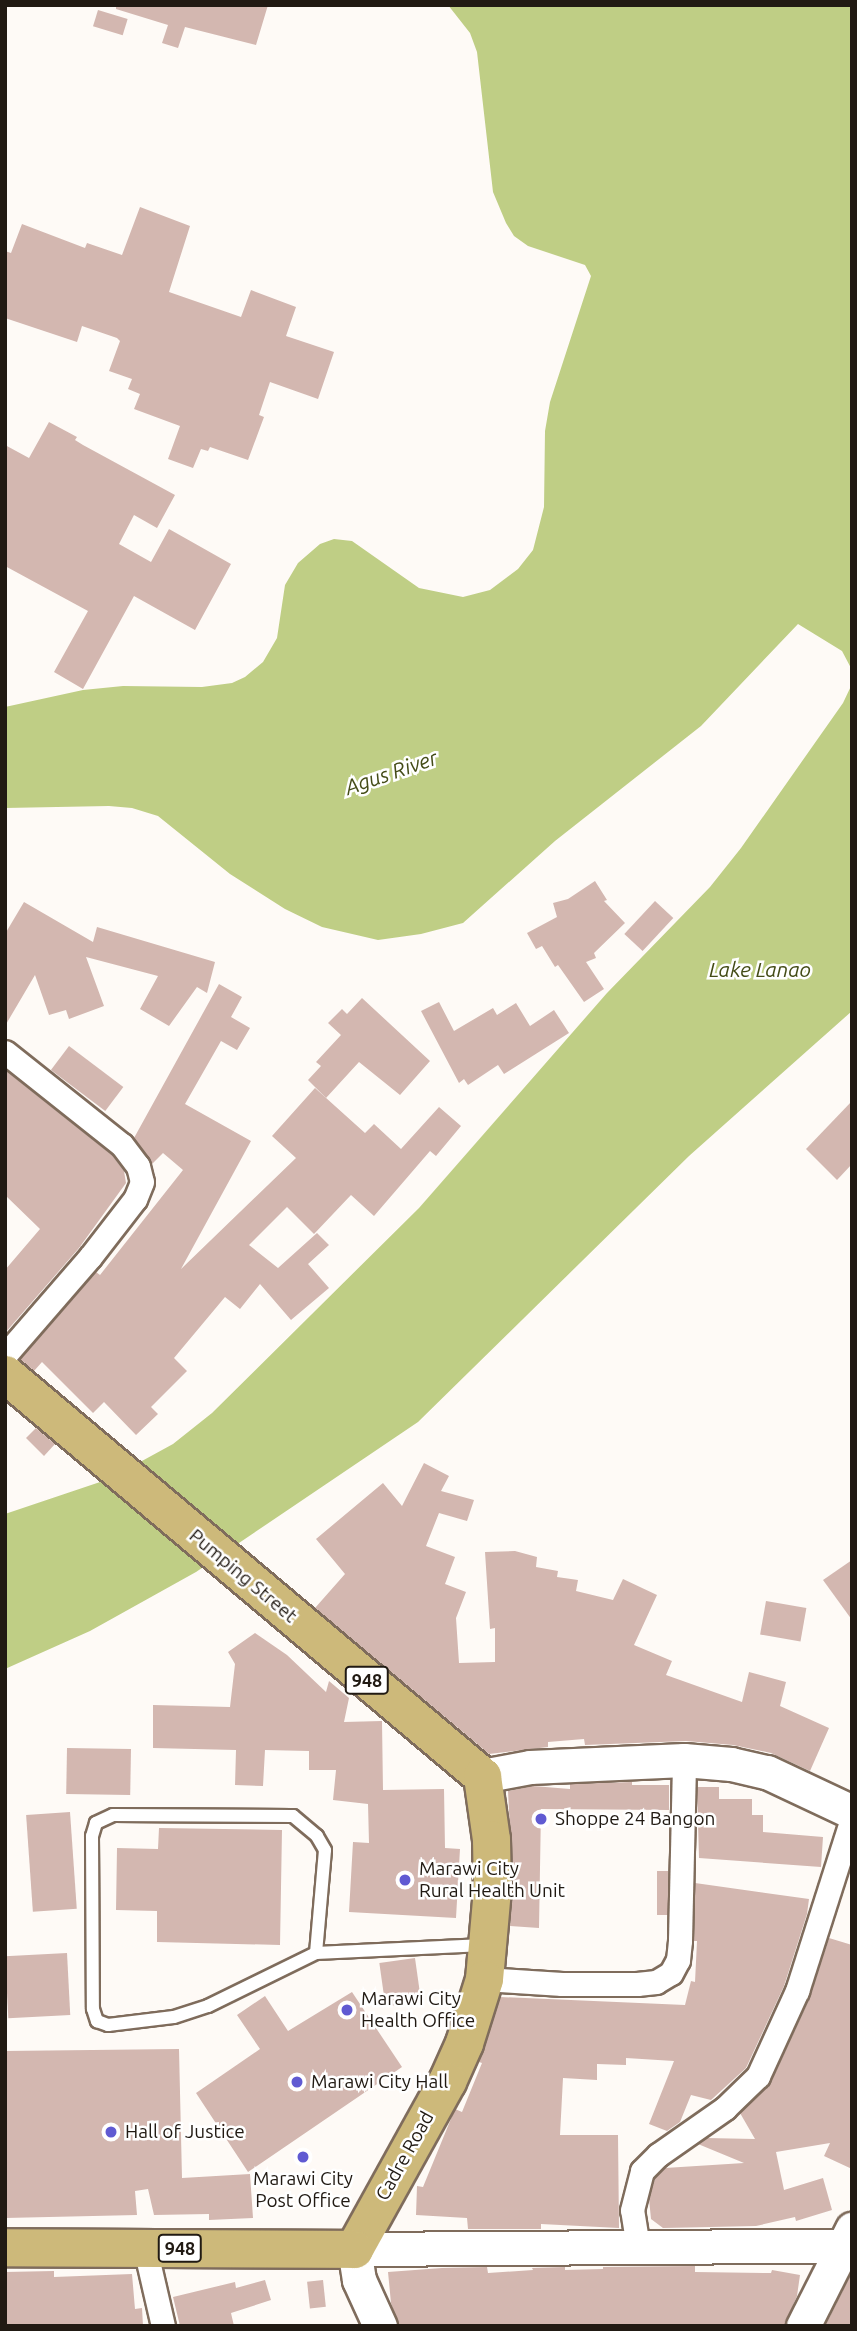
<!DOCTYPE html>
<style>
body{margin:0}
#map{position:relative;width:857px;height:2331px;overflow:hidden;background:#fefaf6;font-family:Ubuntu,sans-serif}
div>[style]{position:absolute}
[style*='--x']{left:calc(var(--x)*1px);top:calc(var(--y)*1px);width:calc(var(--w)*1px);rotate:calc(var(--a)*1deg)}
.water>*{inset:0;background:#bfce85}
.building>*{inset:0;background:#d3b7b0;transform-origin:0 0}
.roads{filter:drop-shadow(2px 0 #7f6c5c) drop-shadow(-2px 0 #7f6c5c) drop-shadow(0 2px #7f6c5c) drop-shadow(0 -2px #7f6c5c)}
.lane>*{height:12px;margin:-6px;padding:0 6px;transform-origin:6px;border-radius:6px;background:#fff}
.street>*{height:23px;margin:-11.5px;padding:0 11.5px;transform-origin:11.5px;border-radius:11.5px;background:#fff}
.secondary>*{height:33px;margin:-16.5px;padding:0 16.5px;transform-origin:16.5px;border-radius:16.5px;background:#fff}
.primary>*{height:37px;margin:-18.5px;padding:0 18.5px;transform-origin:18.5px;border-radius:18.5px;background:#cdb97a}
.dots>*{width:19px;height:19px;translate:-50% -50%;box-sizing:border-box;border:4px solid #fff;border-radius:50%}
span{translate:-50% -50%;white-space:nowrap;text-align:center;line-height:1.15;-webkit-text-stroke:5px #fff;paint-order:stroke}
.shield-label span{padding:2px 5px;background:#fff;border:2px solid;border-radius:5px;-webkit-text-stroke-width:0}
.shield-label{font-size:18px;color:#211a13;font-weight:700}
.street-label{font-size:19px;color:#211a13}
.poi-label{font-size:19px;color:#211a13}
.left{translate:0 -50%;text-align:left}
.water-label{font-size:21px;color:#444c17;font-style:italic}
.frame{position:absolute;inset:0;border:7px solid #211a13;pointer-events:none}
</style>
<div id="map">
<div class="water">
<div style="clip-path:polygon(448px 5px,852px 5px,852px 670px,842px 651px,798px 624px,701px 726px,555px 841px,463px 923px,421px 934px,378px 940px,322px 927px,285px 909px,230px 874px,158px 816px,132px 808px,109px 806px,5px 808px,5px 707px,83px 690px,123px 686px,202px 687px,232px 683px,245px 677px,263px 662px,277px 638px,285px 585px,298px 563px,320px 544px,334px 539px,352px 541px,419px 588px,463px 597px,490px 590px,518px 569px,533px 550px,544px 507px,545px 431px,550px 402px,591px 276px,585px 265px,528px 246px,514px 236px,506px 223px,493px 192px,477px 52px,470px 33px)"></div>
<div style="clip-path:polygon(852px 684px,852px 1011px,689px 1156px,418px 1422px,196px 1572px,90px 1631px,5px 1669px,5px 1514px,109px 1479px,173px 1444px,212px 1413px,419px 1208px,607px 993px,710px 887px,741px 848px,843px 703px)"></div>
</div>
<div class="building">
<div style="clip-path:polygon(116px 5px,268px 5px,256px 45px,185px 27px,178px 48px,162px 43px,168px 25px,116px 9px)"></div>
<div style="left:98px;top:10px;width:31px;height:17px;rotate:17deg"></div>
<div style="clip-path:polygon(140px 207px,190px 226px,169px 292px,241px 317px,251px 290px,296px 307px,286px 336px,334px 352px,318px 399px,270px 382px,259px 415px,264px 417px,248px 460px,210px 447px,208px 451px,201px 449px,193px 468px,168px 459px,180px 426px,134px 409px,140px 394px,128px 389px,132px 379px,109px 371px,120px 341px,117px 338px,82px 326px,77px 342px,5px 318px,5px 251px,11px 253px,22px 224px,85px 248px,87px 243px,122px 255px)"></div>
<div style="clip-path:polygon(49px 422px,77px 437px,75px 440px,83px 445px,175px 495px,157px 528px,134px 515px,119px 544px,151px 562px,169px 529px,231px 564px,195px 630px,134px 596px,83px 689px,54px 672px,88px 611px,5px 566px,5px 445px,29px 458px)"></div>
<div style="clip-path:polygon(595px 881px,607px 900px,604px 901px,625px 923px,594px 953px,596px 958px,586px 962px,604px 989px,584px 1002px,558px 965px,555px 967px,542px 946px,536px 949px,527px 933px,557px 917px,553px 903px,568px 899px)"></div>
<div style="left:655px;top:901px;width:25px;height:45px;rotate:43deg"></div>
<div style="clip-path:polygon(24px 902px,93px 942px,97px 927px,215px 962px,207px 993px,197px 987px,169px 1026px,140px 1009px,158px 976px,86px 957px,104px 1006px,69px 1019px,66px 1010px,49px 1015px,35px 975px,5px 1026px,5px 934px)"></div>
<div style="clip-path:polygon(219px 984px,242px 997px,231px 1017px,250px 1028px,237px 1050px,221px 1041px,185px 1104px,251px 1141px,181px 1269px,296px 1158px,272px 1136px,315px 1088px,365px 1133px,374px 1124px,401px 1149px,439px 1107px,461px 1126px,436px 1156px,430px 1151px,374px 1216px,351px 1195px,314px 1234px,287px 1207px,249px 1245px,278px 1268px,317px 1233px,329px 1245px,308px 1264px,329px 1288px,291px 1320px,260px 1284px,240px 1309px,225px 1297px,174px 1358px,187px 1371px,151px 1407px,158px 1414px,136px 1435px,104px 1402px,93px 1413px,42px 1362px,34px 1371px,20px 1359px,96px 1272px,100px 1275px,183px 1170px,163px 1153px,152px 1164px,134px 1138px)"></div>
<div style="clip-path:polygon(362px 998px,430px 1061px,400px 1095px,359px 1062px,326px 1098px,308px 1080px,321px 1066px,316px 1062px,341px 1035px,328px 1023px,342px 1009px,347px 1014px)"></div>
<div style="clip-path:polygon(439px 1002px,454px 1031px,493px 1008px,497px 1015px,516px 1003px,530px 1026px,554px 1010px,569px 1033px,504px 1074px,498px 1065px,468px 1085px,464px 1079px,459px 1083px,421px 1011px)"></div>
<div style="left:69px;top:1046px;width:68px;height:30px;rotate:37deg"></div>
<div style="clip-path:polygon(5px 1070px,112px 1155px,124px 1171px,126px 1183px,79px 1248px,5px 1333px,5px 1270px,40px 1229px,5px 1195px)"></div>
<div style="clip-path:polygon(852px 1101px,852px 1164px,837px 1180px,806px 1149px)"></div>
<div style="clip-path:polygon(36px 1428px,55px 1444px,44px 1456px,26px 1438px)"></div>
<div style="clip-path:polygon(424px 1463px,449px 1476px,441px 1491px,474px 1500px,467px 1521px,439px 1513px,426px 1546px,455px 1557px,445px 1584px,466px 1592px,456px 1618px,459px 1663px,495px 1662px,495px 1628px,490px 1629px,485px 1552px,515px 1551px,537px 1557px,536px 1567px,558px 1571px,557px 1577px,578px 1580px,576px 1591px,613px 1600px,623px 1579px,657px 1595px,634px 1645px,672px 1661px,666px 1675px,742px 1702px,749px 1672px,786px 1682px,780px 1706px,829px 1728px,810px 1771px,771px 1753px,733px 1745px,686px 1741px,585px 1745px,584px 1739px,548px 1742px,548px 1747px,489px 1754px,315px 1608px,345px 1574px,316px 1539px,383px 1483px,402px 1506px)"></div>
<div style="clip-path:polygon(852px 1560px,852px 1620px,823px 1580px)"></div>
<div style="left:766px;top:1601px;width:41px;height:34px;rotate:10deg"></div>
<div style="clip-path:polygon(255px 1633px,287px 1655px,326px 1692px,329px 1681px,349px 1698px,344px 1722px,382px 1721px,383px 1790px,444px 1789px,445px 1848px,460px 1849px,456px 1918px,349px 1912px,353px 1842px,369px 1843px,368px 1804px,333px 1800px,336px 1770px,309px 1770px,309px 1751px,265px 1750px,263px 1786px,235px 1785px,236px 1750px,153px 1748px,153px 1705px,230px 1707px,235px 1664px,228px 1652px)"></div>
<div style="left:67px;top:1748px;width:64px;height:46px;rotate:1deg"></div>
<div style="clip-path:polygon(632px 1782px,632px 1785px,669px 1785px,669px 1810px,541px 1809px,539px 1928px,510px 1926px,513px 1889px,508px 1791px,533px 1786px,570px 1789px,570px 1784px)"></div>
<div style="clip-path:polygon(697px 1787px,719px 1787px,719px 1799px,752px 1799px,752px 1815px,763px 1815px,763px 1832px,823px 1837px,821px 1867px,699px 1858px)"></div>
<div style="left:70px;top:1812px;width:97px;height:44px;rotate:86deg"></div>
<div style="clip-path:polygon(159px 1828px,282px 1830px,280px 1945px,157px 1942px,157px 1911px,116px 1910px,117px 1848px,158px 1849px)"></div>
<div style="left:657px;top:1871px;width:11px;height:44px"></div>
<div style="clip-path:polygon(695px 1883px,809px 1899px,807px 1914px,784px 1986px,746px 2068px,711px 2100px,691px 2095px,680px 2122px,667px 2131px,649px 2124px,674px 2061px,626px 2058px,626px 2065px,597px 2064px,597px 2080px,563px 2078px,560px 2135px,618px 2135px,619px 2228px,541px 2224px,541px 2229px,468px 2229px,467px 2218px,416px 2215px,417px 2186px,423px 2187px,455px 2109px,462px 2112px,482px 2063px,479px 2062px,500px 1997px,685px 2005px,691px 1981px,695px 1982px,697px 1941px,694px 1941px)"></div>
<div style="clip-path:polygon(829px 1938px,852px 1945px,852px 2169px,824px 2156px,830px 2143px,776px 2152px,784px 2190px,823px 2178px,832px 2210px,796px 2221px,795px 2217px,756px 2226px,663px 2228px,651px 2219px,649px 2199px,655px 2178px,665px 2168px,744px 2163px,698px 2144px,706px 2138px,755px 2139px,740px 2113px,771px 2082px,810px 1997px)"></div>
<div style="left:67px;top:1953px;width:62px;height:62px;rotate:87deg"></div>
<div style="left:415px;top:1958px;width:44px;height:36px;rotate:82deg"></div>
<div style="clip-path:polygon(352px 1992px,402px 2067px,248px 2172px,196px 2093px,260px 2049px,237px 2015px,265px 1996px,288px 2031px)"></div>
<div style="clip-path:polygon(179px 2049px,182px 2178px,250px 2174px,253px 2218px,209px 2220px,209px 2214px,154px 2215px,148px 2189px,135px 2191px,137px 2215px,5px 2218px,5px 2051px)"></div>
<div style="clip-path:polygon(695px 2266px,695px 2272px,771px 2273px,772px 2270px,800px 2275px,797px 2296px,784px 2326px,399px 2326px,391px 2303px,388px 2272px,442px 2268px,487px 2267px,488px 2273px,533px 2270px,532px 2268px,565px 2267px,565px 2270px,603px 2269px,603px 2267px)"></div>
<div style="clip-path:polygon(54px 2271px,54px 2277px,132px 2274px,135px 2309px,142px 2308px,143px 2326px,5px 2326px,5px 2272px)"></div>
<div style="clip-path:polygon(852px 2272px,852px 2326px,825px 2326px)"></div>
<div style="clip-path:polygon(265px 2280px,271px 2300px,231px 2313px,234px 2326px,180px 2326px,173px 2297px,235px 2282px,236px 2288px)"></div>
<div style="left:323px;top:2280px;width:27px;height:16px;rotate:84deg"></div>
</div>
<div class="roads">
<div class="lane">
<div style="--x:316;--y:1953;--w:103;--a:-85"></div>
<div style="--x:325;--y:1850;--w:16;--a:-120"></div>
<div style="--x:317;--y:1836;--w:31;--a:-140"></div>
<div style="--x:293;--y:1816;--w:180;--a:-179.7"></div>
<div style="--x:113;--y:1815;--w:19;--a:155"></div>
<div style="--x:96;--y:1823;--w:14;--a:107"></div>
<div style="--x:92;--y:1836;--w:173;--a:89.7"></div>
<div style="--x:93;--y:2009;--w:13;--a:72"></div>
<div style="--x:97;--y:2021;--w:12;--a:20"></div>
<div style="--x:108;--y:2025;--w:66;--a:-6.9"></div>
<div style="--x:174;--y:2017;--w:36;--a:-18"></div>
<div style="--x:208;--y:2006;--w:120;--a:-26.1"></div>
<div style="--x:316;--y:1953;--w:168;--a:-2.7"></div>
</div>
<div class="street">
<div style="--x:5;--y:1052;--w:149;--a:38.5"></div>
<div style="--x:122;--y:1145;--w:26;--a:53"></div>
<div style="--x:138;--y:1166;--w:16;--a:76"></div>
<div style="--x:142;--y:1182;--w:18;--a:112"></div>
<div style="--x:135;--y:1199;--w:73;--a:127.8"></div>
<div style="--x:90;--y:1257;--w:130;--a:130.9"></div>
<div style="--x:484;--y:1979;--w:78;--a:3.7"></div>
<div style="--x:562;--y:1984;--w:75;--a:0"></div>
<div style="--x:637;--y:1984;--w:19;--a:-6"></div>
<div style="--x:656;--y:1982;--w:17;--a:-31"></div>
<div style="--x:671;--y:1973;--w:15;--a:-62"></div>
<div style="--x:678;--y:1960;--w:20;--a:-84"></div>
<div style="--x:680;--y:1940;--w:180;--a:-88.7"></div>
<div style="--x:638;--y:2247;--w:37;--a:-99"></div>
<div style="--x:632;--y:2210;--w:40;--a:-75.6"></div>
<div style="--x:642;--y:2171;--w:23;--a:-45"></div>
<div style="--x:658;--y:2155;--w:82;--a:-35"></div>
<div style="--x:725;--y:2108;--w:46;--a:-44.1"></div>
<div style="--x:758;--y:2076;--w:94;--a:-65.4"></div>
<div style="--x:797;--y:1991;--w:181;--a:-72.3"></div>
<div style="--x:145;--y:2248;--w:80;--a:77"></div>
</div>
<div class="secondary">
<div style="--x:482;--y:1776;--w:49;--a:-10.6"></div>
<div style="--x:530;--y:1767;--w:154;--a:-2.6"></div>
<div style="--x:684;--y:1760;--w:47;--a:4.9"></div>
<div style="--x:731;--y:1764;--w:37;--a:13"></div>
<div style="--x:767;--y:1772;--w:94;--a:25.2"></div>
<div style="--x:380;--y:2326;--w:51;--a:-114.5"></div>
<div style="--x:359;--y:2280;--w:31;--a:-99"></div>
<div style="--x:354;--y:2249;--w:489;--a:-0.4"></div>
<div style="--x:803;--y:2326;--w:109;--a:-63.2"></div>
</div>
<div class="primary">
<div style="--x:5;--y:1374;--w:624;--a:40.12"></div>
<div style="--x:482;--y:1776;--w:64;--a:81.9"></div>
<div style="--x:491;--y:1839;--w:50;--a:88.9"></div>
<div style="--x:492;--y:1889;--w:90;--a:95.1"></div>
<div style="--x:484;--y:1979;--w:67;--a:107.4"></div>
<div style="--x:464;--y:2043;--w:42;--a:114.1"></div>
<div style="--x:447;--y:2081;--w:192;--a:119"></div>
<div style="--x:354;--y:2249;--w:349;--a:-179.7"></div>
</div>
</div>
<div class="dots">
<div style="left:541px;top:1819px;background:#605ad2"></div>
<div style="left:405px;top:1880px;background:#605ad2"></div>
<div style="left:347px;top:2010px;background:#605ad2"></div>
<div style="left:297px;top:2082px;background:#605ad2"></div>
<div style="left:111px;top:2132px;background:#605ad2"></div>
<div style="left:303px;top:2157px;background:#605ad2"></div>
</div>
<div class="shield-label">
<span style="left:367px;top:1680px">948</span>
<span style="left:180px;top:2248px">948</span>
</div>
<div class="street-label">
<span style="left:243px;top:1576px;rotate:40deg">Pumping Street</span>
<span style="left:405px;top:2156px;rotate:-61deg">Cadre Road</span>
</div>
<div class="poi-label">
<span class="left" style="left:555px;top:1819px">Shoppe 24 Bangon</span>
<span class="left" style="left:419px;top:1880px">Marawi City<br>Rural Health Unit</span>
<span class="left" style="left:361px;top:2010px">Marawi City<br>Health Office</span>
<span class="left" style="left:311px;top:2082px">Marawi City Hall</span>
<span class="left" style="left:125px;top:2132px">Hall of Justice</span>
<span style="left:303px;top:2190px">Marawi City<br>Post Office</span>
</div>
<div class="water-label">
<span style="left:391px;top:772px;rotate:-19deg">Agus River</span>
<span style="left:760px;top:969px">Lake Lanao</span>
</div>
<div class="frame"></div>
</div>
